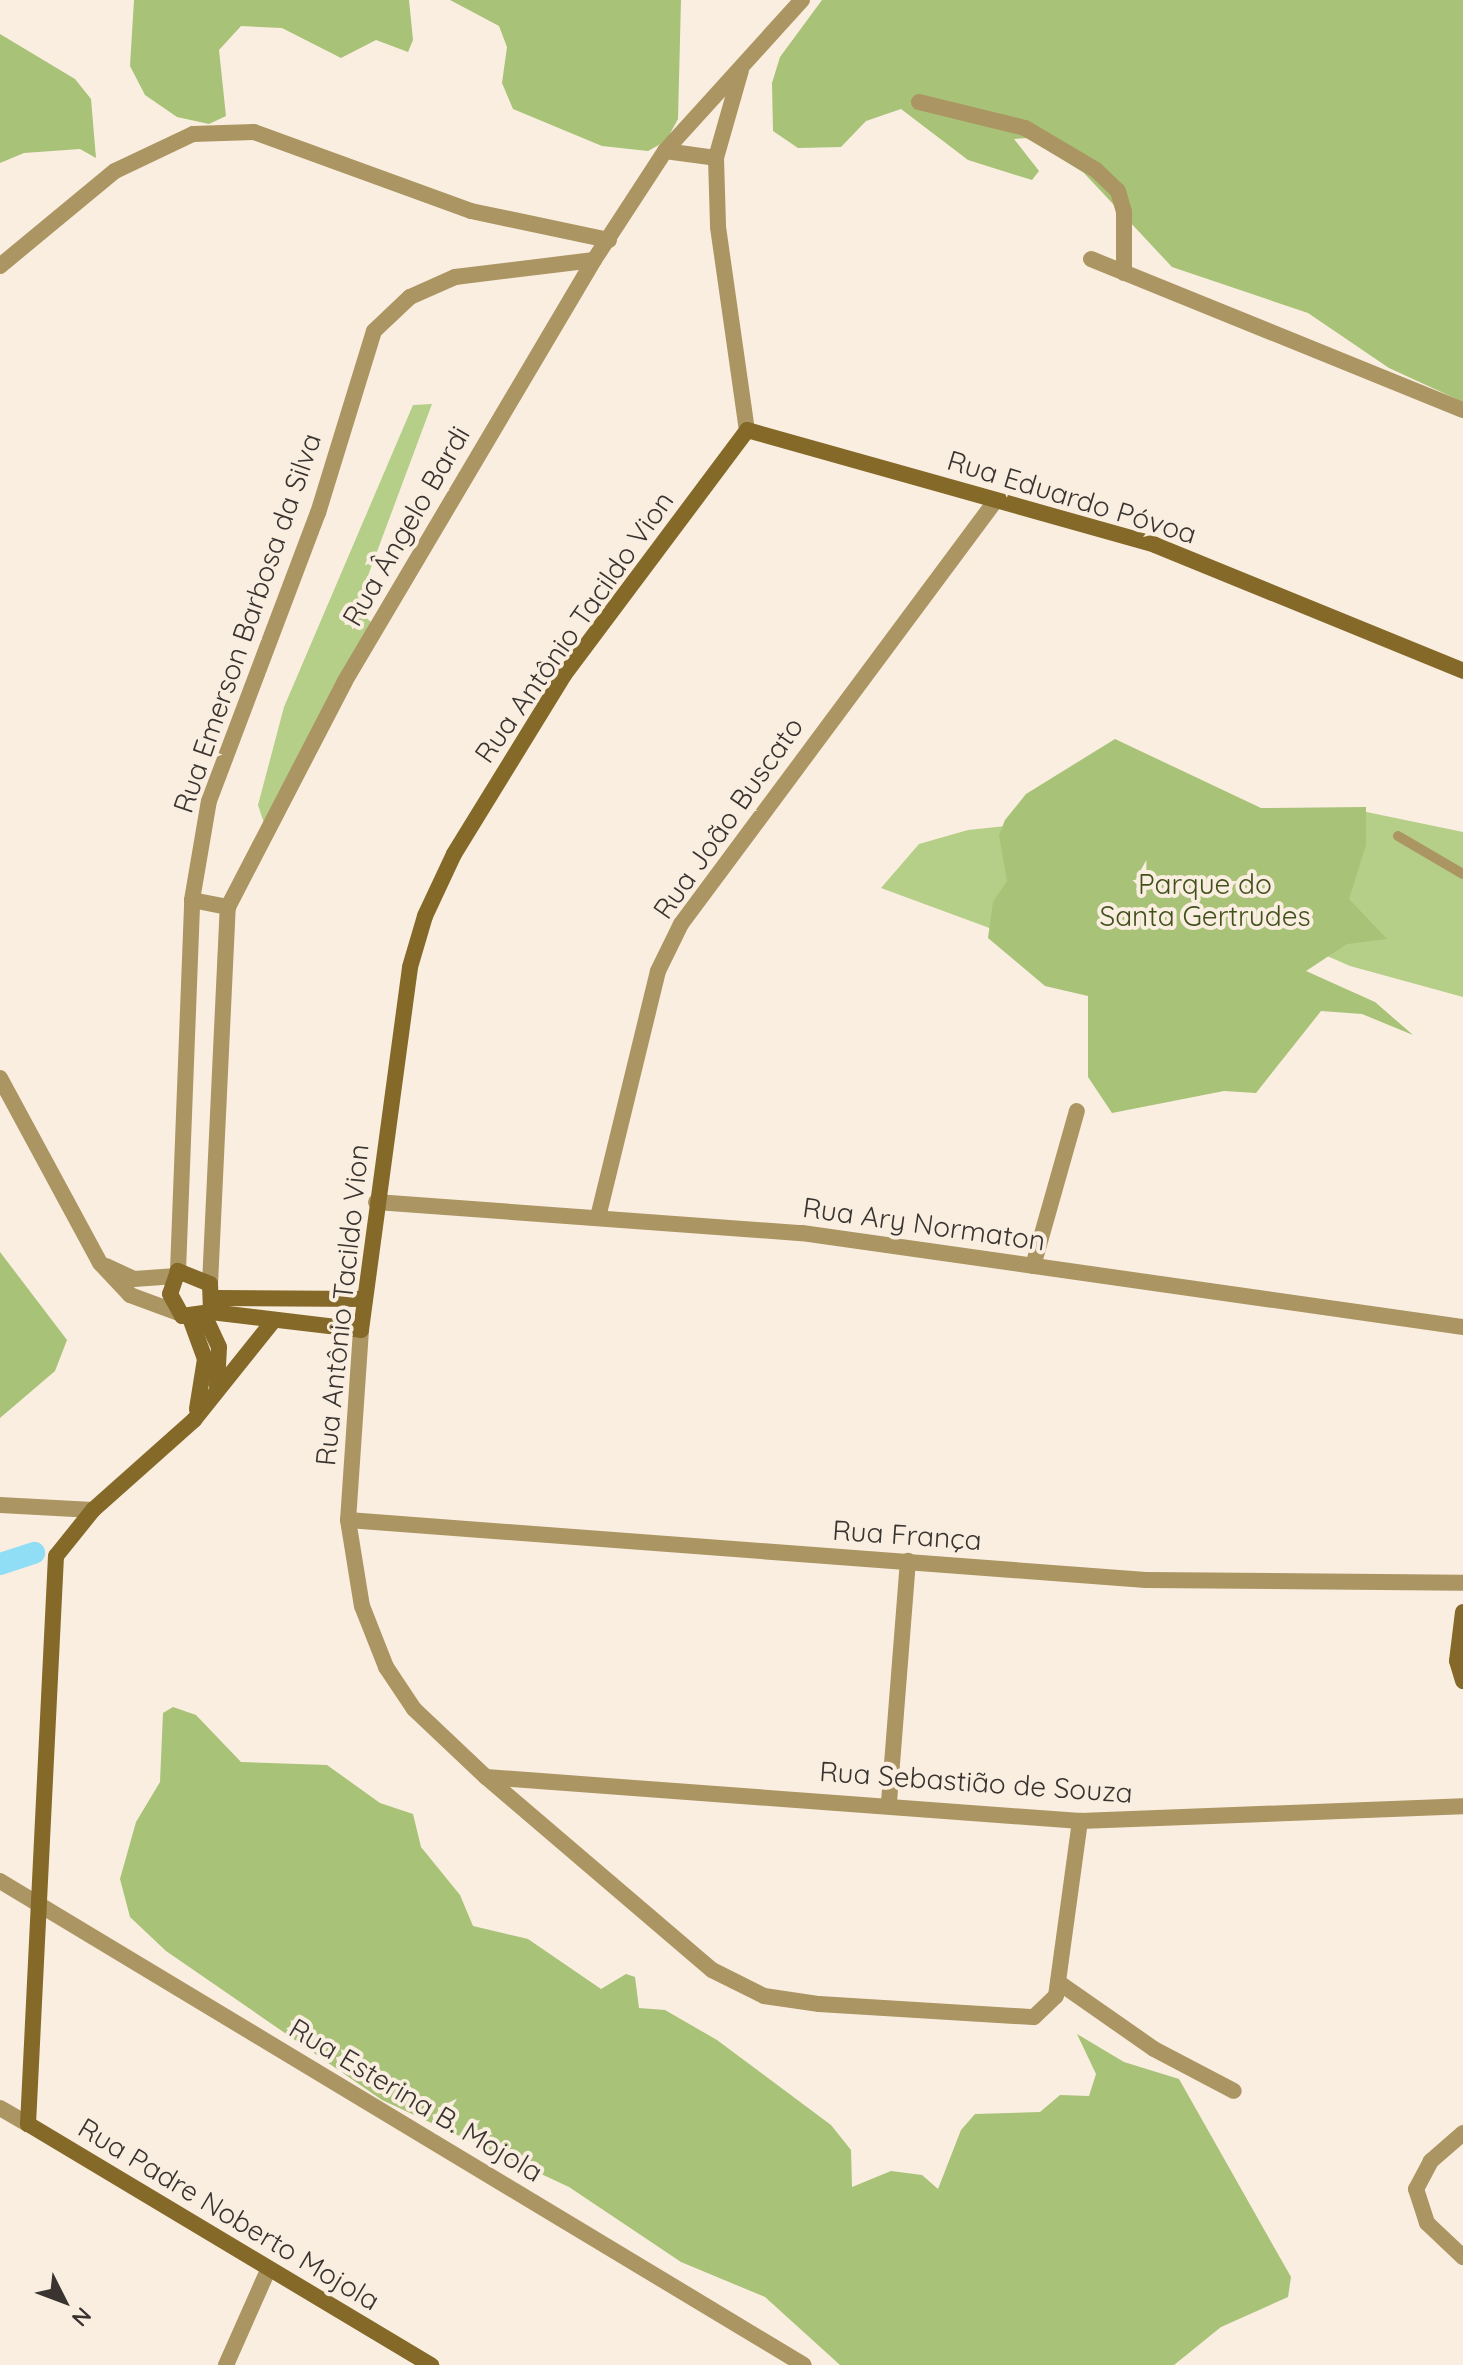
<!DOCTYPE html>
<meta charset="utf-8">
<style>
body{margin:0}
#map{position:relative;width:1463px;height:2365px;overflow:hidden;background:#faeee1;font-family:Quicksand,sans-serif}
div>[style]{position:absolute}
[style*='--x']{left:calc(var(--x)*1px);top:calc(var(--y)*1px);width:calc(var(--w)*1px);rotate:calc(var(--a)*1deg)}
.green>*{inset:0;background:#b5ce88}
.forest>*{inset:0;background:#a8c277}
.canal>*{height:22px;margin:-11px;padding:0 11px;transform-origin:11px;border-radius:11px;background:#90ddf6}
.lane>*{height:10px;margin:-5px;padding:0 5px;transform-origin:5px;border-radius:5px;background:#ab9562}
.street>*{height:16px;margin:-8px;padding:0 8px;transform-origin:8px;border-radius:8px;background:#ab9562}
.secondary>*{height:16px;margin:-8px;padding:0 8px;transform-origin:8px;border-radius:8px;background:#846928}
span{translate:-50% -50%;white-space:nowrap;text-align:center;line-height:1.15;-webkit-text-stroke:8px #faeee1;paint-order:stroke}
.street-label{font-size:28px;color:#39342f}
.park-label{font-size:28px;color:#41511c}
.north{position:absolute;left:24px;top:2261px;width:80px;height:80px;-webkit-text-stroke:6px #faeee1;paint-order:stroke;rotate:132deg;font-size:22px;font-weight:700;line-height:32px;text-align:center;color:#39342f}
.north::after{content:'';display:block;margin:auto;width:28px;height:36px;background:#39342f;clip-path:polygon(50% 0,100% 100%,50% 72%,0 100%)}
</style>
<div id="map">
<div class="green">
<div style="clip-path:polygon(432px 404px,356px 608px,373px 624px,265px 826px,258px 805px,284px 707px,413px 405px)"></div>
<div style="clip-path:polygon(1223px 803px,1277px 812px,1352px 809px,1463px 832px,1463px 997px,1350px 966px,1295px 942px,1131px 980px,881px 888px,919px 844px,968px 830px)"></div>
</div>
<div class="forest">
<div style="clip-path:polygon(134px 0,409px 0,413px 40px,408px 52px,376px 40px,341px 58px,282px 28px,241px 26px,219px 50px,226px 116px,209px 124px,177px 117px,145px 95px,130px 66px)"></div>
<div style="clip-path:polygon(450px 0,681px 0,678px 119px,666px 141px,648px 151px,602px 146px,513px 109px,502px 83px,507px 47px,499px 26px)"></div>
<div style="clip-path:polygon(822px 0,1463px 0,1463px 402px,1389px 368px,1308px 313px,1172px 267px,1084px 173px,1028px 138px,1014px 139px,1039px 171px,1032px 180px,968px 160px,901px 109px,866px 121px,841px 147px,798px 148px,773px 131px,772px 83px,780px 57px)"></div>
<div style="clip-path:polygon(0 34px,75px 79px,91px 99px,96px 158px,80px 149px,24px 153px,0 163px)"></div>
<div style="clip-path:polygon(1115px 739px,1261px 808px,1366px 807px,1366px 845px,1349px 899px,1387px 939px,1347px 944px,1306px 971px,1375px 1002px,1413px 1035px,1362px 1014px,1321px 1011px,1256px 1093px,1224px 1091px,1112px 1113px,1088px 1077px,1088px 996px,1045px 986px,988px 938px,993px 902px,1007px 881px,999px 835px,1005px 820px,1026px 794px)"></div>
<div style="clip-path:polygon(0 1252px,67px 1340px,55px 1371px,0 1418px)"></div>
<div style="clip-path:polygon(173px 1707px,196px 1715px,241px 1762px,327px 1765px,380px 1803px,413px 1814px,421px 1847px,460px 1895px,473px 1926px,528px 1939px,601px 1989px,626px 1974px,635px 1977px,639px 2008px,665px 2010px,717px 2040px,831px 2125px,851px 2150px,852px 2187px,891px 2171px,922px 2175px,938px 2189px,961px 2130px,975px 2114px,1040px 2112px,1060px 2095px,1089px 2096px,1096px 2074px,1077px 2034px,1124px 2062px,1179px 2079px,1291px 2277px,1288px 2297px,1221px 2327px,1174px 2365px,840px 2365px,765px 2297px,681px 2262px,569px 2187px,382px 2100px,166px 1951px,130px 1917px,120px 1879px,136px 1822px,160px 1782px,163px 1713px)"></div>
</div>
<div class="canal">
<div style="--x:0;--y:1564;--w:36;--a:-18"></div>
</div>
<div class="lane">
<div style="--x:1398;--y:836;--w:75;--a:30.3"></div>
</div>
<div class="street">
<div style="--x:741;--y:70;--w:91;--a:105.9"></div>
<div style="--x:716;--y:158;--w:69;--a:88.3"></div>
<div style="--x:718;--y:227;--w:205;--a:81.9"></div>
<div style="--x:919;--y:102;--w:109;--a:13.8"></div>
<div style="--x:1025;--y:128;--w:82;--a:30.6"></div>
<div style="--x:1096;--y:170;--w:30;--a:44"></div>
<div style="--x:1118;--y:191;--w:22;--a:74"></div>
<div style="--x:1124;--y:212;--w:61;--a:90"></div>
<div style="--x:665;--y:151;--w:51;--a:7.8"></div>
<div style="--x:1091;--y:259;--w:401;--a:22.1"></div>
<div style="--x:0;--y:266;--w:149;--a:-39.6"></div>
<div style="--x:115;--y:171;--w:86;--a:-25.4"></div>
<div style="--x:193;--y:134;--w:61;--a:-1.9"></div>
<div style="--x:254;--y:132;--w:231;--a:20"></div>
<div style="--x:471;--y:211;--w:141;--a:11.9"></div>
<div style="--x:192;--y:900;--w:37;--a:11"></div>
<div style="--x:228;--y:907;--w:254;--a:-62.6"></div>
<div style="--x:345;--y:681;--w:489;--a:-59.4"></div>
<div style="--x:594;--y:260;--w:130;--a:-56.9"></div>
<div style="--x:665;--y:151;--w:204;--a:-47.8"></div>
<div style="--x:0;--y:1078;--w:210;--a:61.6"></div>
<div style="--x:100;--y:1263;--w:44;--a:46.8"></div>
<div style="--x:130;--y:1295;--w:49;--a:20.3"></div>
<div style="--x:376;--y:1202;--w:427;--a:4.2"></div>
<div style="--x:802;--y:1233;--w:668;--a:8.09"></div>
<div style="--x:599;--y:1213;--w:249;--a:-76.3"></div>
<div style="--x:658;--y:971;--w:52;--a:-63.9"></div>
<div style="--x:681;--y:924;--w:528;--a:-53.39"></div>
<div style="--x:106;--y:1266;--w:31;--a:25"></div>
<div style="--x:134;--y:1279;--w:39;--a:-4"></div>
<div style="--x:1033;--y:1266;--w:161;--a:-74.2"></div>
<div style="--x:178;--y:1271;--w:371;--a:-87.8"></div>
<div style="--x:192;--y:900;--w:100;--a:-80.3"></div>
<div style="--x:209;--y:801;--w:308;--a:-69.3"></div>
<div style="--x:318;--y:513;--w:190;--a:-72.9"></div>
<div style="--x:374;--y:331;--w:50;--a:-43.4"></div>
<div style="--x:410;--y:297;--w:49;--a:-24"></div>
<div style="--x:455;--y:277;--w:140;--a:-7"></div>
<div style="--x:210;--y:1284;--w:377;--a:-87.3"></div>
<div style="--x:361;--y:1330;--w:190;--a:93.9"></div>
<div style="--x:348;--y:1520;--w:87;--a:80.8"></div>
<div style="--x:362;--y:1606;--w:66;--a:68.5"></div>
<div style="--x:386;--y:1667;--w:50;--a:56.3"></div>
<div style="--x:414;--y:1709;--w:99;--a:43.4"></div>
<div style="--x:486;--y:1777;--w:297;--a:40.5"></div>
<div style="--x:712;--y:1970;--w:58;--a:26.6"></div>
<div style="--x:764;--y:1996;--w:56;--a:8.3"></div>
<div style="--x:819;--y:2004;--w:215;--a:3.5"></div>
<div style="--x:1034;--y:2017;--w:30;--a:-44"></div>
<div style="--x:1056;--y:1996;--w:177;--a:-82.2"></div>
<div style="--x:0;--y:1505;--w:93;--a:3.1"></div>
<div style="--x:348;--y:1520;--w:800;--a:4.3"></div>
<div style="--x:1146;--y:1580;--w:317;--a:0.5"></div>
<div style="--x:486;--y:1777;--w:596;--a:4.24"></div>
<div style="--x:1080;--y:1821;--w:383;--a:-2.2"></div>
<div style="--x:889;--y:1802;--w:242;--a:-85.5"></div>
<div style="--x:0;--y:1881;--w:938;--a:31.05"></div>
<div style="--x:1058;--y:1982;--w:117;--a:34.9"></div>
<div style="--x:1154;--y:2049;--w:90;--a:27.7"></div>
<div style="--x:0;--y:2108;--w:32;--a:30"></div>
<div style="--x:1463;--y:2133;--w:43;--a:138.8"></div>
<div style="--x:1431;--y:2161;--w:32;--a:118"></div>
<div style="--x:1416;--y:2189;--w:36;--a:72"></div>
<div style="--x:1427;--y:2223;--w:50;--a:43.4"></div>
<div style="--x:226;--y:2365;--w:104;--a:-66.1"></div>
</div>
<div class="secondary">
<div style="--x:216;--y:1298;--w:148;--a:0.4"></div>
<div style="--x:211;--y:1312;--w:28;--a:-92"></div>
<div style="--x:210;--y:1284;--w:35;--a:-158"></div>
<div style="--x:178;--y:1271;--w:24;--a:109"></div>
<div style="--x:170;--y:1294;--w:25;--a:61"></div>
<div style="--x:182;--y:1316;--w:29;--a:-8"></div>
<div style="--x:211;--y:1312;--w:151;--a:6.8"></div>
<div style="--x:361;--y:1330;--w:366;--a:-82.3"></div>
<div style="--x:410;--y:967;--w:53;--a:-73.6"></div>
<div style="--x:425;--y:916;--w:68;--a:-64.9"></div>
<div style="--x:454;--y:854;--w:210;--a:-58.4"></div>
<div style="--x:564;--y:675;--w:306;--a:-53.2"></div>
<div style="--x:747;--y:430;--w:424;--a:15.7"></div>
<div style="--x:1155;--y:545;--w:333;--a:22.2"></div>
<div style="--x:205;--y:1317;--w:33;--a:65"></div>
<div style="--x:219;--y:1347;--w:39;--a:93"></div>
<div style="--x:190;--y:1318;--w:44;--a:69.9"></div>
<div style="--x:205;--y:1359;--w:51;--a:99.1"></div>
<div style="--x:274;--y:1320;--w:128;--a:128.7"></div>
<div style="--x:194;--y:1420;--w:135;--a:138.3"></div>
<div style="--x:93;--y:1510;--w:59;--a:128.8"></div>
<div style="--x:56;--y:1556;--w:569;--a:92.82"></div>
<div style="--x:28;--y:2124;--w:470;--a:30.9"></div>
<div style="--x:1463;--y:1612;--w:49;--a:97"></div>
<div style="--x:1457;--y:1661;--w:21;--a:73"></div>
</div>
<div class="street-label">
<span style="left:1072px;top:497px;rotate:17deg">Rua Eduardo Póvoa</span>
<span style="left:406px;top:526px;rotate:-60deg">Rua Ângelo Bardi</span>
<span style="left:247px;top:623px;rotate:-71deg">Rua Emerson Barbosa da Silva</span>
<span style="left:574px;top:627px;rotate:-55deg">Rua Antônio Tacildo Vion</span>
<span style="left:728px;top:818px;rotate:-55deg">Rua João Buscato</span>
<span style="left:924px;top:1224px;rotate:8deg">Rua Ary Normaton</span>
<span style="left:342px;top:1305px;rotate:-84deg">Rua Antônio Tacildo Vion</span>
<span style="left:907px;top:1535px;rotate:4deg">Rua França</span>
<span style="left:976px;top:1782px;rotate:4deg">Rua Sebastião de Souza</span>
<span style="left:416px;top:2100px;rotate:31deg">Rua Esterina B. Mojola</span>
<span style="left:229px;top:2214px;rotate:31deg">Rua Padre Noberto Mojola</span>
</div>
<div class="park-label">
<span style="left:1205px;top:900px">Parque do<br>Santa Gertrudes</span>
</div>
<div class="north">N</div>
</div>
